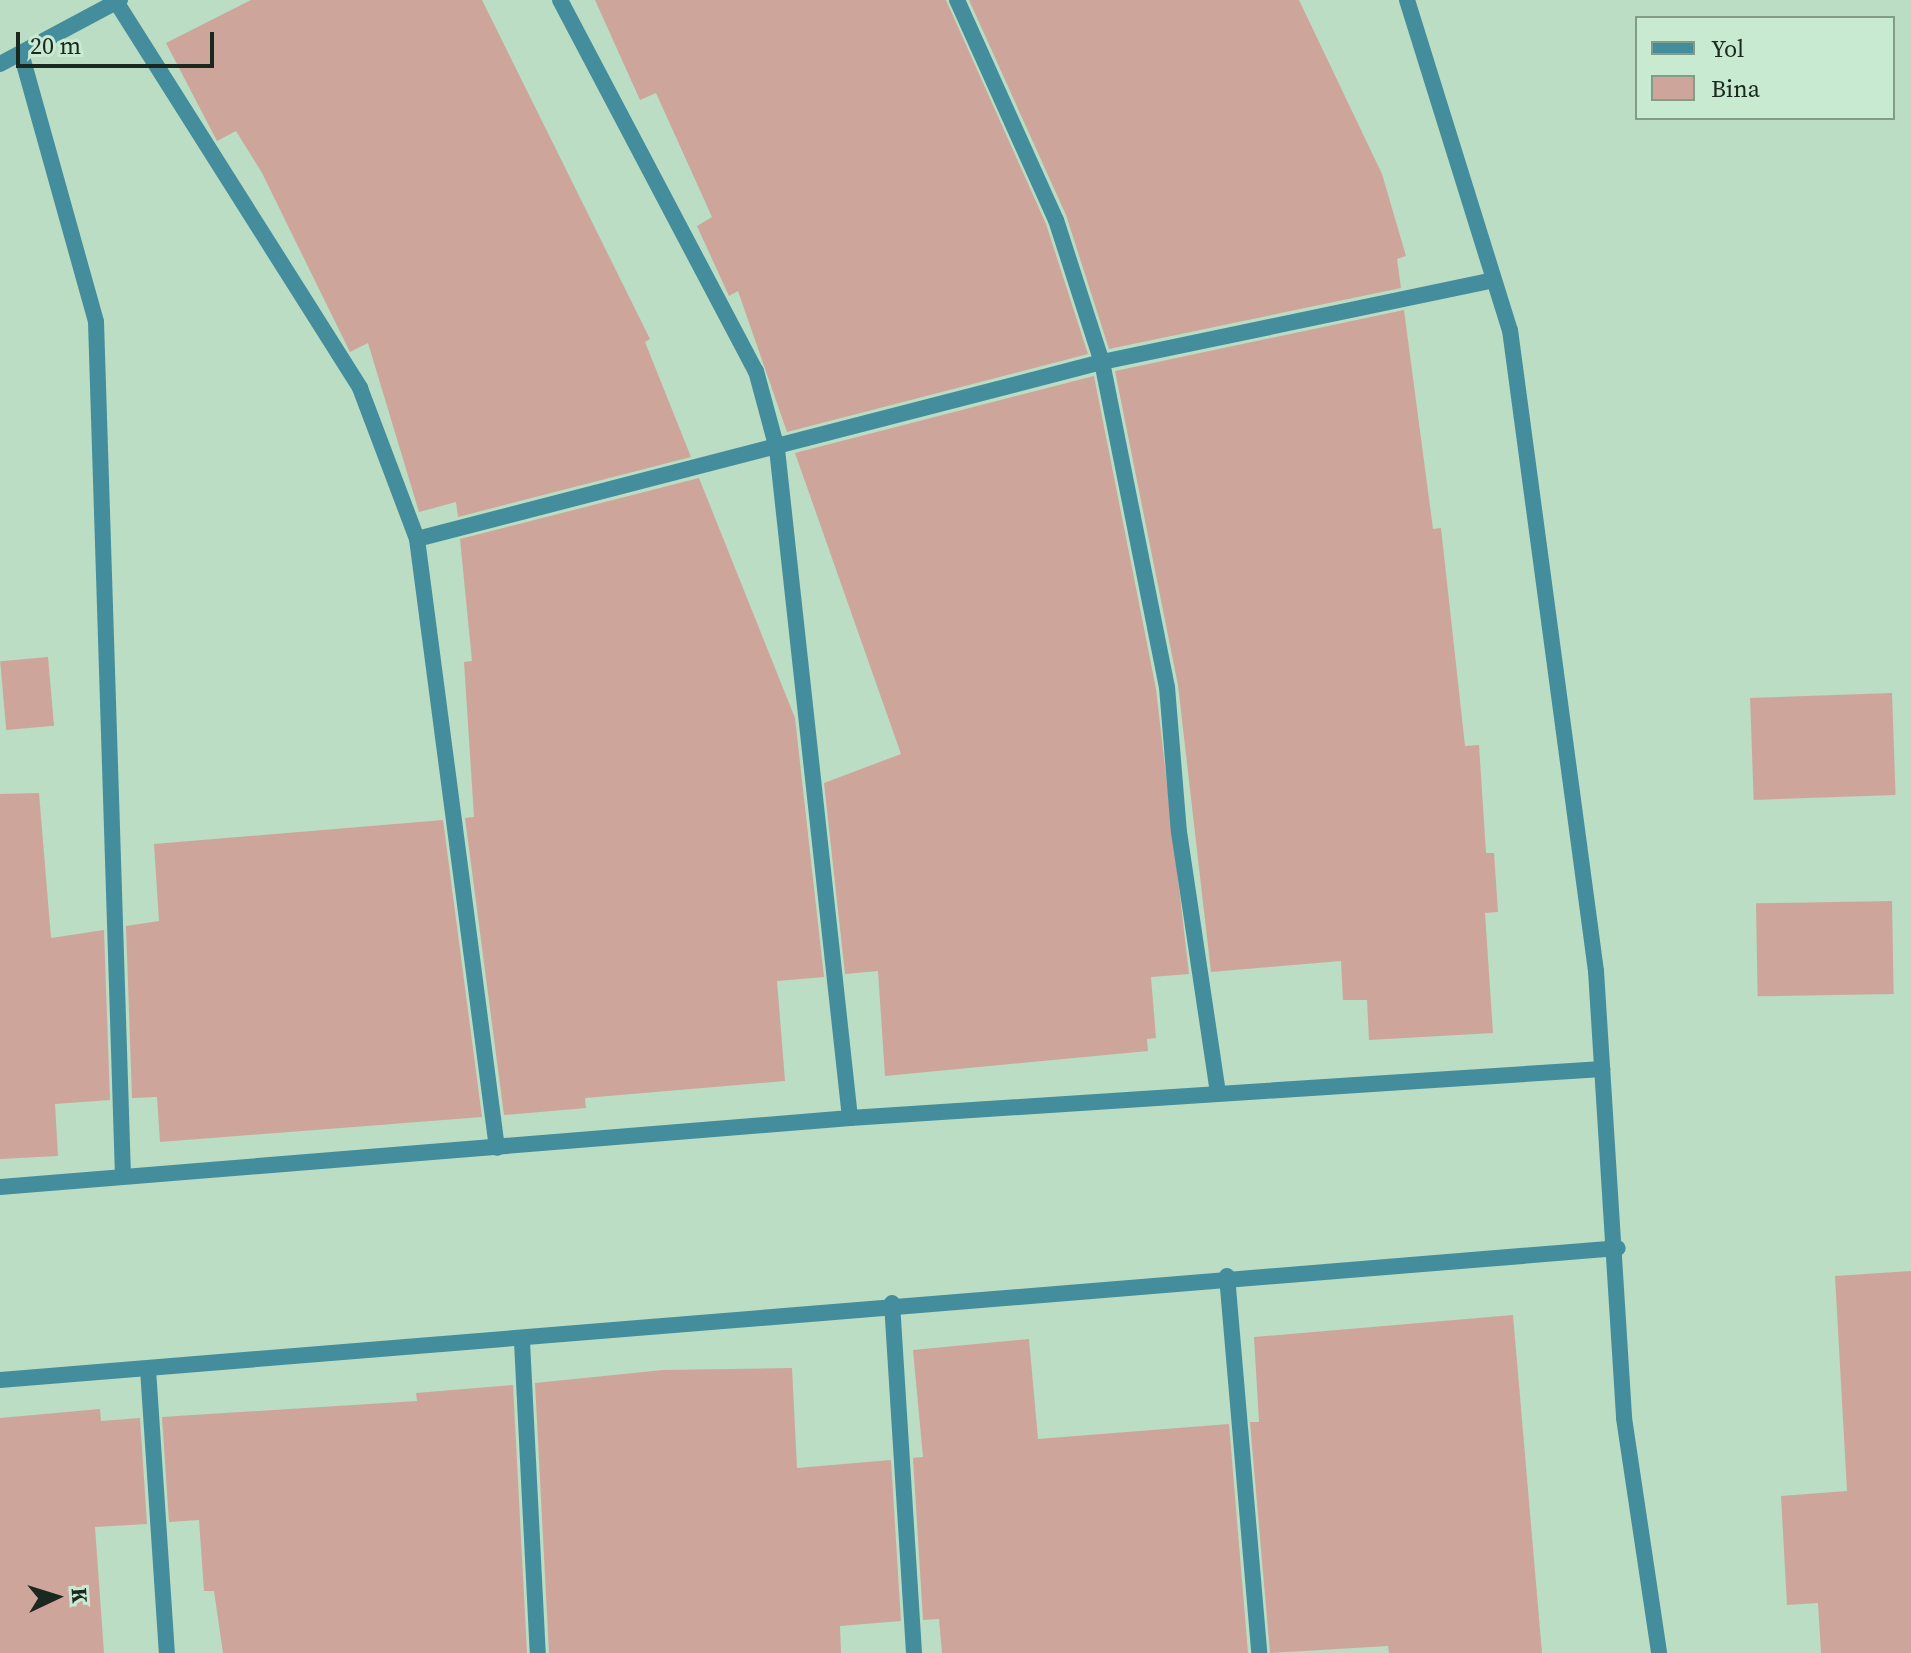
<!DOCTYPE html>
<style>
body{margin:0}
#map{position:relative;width:1911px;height:1653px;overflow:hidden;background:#baddc3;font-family:"Source Serif 4",serif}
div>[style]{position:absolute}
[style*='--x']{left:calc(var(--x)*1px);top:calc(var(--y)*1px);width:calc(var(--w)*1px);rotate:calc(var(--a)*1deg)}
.building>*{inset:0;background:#cea59b;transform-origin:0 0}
.minor>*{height:16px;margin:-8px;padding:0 8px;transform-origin:8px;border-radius:8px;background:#448d9c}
.tertiary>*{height:16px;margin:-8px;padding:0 8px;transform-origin:8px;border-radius:8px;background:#448d9c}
span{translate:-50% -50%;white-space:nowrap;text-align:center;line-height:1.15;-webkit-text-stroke:8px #c7ead0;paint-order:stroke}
.legend{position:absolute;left:1635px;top:16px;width:260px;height:104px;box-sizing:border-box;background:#c7ead0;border:2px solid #829c89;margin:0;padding:10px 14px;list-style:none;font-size:24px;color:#1b281f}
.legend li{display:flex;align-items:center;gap:16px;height:40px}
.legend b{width:40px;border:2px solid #829c89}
.north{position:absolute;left:16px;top:1557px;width:80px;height:80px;-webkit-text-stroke:6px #c7ead0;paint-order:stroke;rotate:86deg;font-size:22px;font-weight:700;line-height:32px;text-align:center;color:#1b281f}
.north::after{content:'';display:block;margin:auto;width:28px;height:36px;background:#1b281f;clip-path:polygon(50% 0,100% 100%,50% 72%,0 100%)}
.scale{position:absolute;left:16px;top:32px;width:198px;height:36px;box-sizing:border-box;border:4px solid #1b281f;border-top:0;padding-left:10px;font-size:24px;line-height:28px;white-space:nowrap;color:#1b281f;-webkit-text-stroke:6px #c7ead0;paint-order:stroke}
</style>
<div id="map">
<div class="building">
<div style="clip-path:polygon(251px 0,482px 0,650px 339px,645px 342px,691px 457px,458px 517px,456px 502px,419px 512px,368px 343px,350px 352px,262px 173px,236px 131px,217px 141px,166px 43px)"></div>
<div style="clip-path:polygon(595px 0,946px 0,1046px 224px,1088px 354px,787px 432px,738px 291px,729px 296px,697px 226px,712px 217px,656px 93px,640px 100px)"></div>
<div style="clip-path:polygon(969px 0,1299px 0,1382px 174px,1406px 256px,1397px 259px,1401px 288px,1109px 349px,1066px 215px)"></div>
<div style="clip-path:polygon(1404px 310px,1433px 529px,1441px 528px,1465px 746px,1479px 745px,1486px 853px,1494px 853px,1498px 912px,1485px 913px,1493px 1033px,1369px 1040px,1367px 1000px,1343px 1000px,1341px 961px,1211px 972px,1178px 685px,1115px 371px)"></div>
<div style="clip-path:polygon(1094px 376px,1156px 689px,1189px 974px,1151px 977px,1156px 1038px,1147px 1039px,1148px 1051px,885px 1076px,878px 971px,845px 974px,824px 783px,901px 754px,795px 453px)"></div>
<div style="clip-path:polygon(699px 478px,795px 718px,824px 977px,777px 981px,785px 1081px,585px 1098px,586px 1108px,504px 1115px,465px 818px,474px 817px,464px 662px,472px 661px,460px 539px)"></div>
<div style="left:48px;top:657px;width:69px;height:48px;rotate:85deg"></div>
<div style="left:1892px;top:693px;width:102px;height:142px;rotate:88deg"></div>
<div style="clip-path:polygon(39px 793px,51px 938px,104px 930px,110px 1100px,55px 1104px,58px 1156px,0 1159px,0 794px)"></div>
<div style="clip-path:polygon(443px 820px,482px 1117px,160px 1142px,157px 1097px,132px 1098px,126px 926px,159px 921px,154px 844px)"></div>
<div style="left:1892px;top:901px;width:93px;height:136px;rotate:89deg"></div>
<div style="clip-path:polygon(1911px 1271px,1911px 1653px,1821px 1653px,1818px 1603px,1787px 1605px,1781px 1496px,1847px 1491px,1835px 1276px)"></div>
<div style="clip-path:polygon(1513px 1315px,1542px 1653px,1389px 1653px,1388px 1646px,1270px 1653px,1250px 1422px,1259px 1422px,1254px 1337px)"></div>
<div style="clip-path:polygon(1029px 1339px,1038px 1439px,1229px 1424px,1248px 1653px,942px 1653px,939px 1619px,923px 1620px,913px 1458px,923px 1457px,913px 1350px)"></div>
<div style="clip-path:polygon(792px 1368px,797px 1468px,891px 1460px,901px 1621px,840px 1626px,841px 1653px,549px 1653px,535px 1383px,663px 1370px)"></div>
<div style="clip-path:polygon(513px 1385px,527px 1653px,223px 1653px,214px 1591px,204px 1591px,199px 1520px,169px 1522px,162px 1417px,417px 1401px,416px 1393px)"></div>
<div style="clip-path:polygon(100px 1409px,101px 1421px,140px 1418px,147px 1524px,95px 1527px,104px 1653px,0 1653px,0 1418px)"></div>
</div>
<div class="minor">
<div style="--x:115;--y:0;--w:459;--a:57.7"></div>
<div style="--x:360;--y:388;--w:161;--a:69.3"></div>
<div style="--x:417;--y:539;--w:614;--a:82.52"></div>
<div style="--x:560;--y:0;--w:420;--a:62.2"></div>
<div style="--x:756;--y:371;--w:81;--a:74.9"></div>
<div style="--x:777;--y:449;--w:673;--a:83.77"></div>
<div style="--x:957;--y:0;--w:241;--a:65.8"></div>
<div style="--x:1056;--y:220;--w:149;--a:72.1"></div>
<div style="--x:1102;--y:362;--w:331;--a:78.7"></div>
<div style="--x:1167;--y:687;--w:145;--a:85.3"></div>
<div style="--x:1179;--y:832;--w:263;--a:81.5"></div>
<div style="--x:21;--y:53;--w:279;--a:74.4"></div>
<div style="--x:96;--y:322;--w:855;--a:88.19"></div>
<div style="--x:0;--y:64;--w:136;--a:-28.1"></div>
<div style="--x:417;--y:539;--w:707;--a:-14.49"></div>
<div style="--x:1102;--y:362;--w:400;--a:-11.8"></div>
<div style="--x:0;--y:1187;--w:853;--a:-4.64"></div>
<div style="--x:850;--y:1118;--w:754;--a:-3.73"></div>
<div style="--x:1227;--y:1276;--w:378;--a:85.1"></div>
<div style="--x:892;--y:1303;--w:351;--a:86.4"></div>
<div style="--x:522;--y:1342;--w:311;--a:87.1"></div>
<div style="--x:148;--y:1369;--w:285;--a:86.2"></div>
<div style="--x:0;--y:1380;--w:1623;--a:-4.66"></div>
</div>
<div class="tertiary">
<div style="--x:1407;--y:0;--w:346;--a:72.7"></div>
<div style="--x:1510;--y:330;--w:647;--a:82.36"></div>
<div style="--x:1596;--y:971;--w:448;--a:86.4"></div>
<div style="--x:1624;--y:1418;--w:238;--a:81.5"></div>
</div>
<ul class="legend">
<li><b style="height:10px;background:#448d9c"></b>Yol</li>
<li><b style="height:22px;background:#cea59b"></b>Bina</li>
</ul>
<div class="north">K</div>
<div class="scale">20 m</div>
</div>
